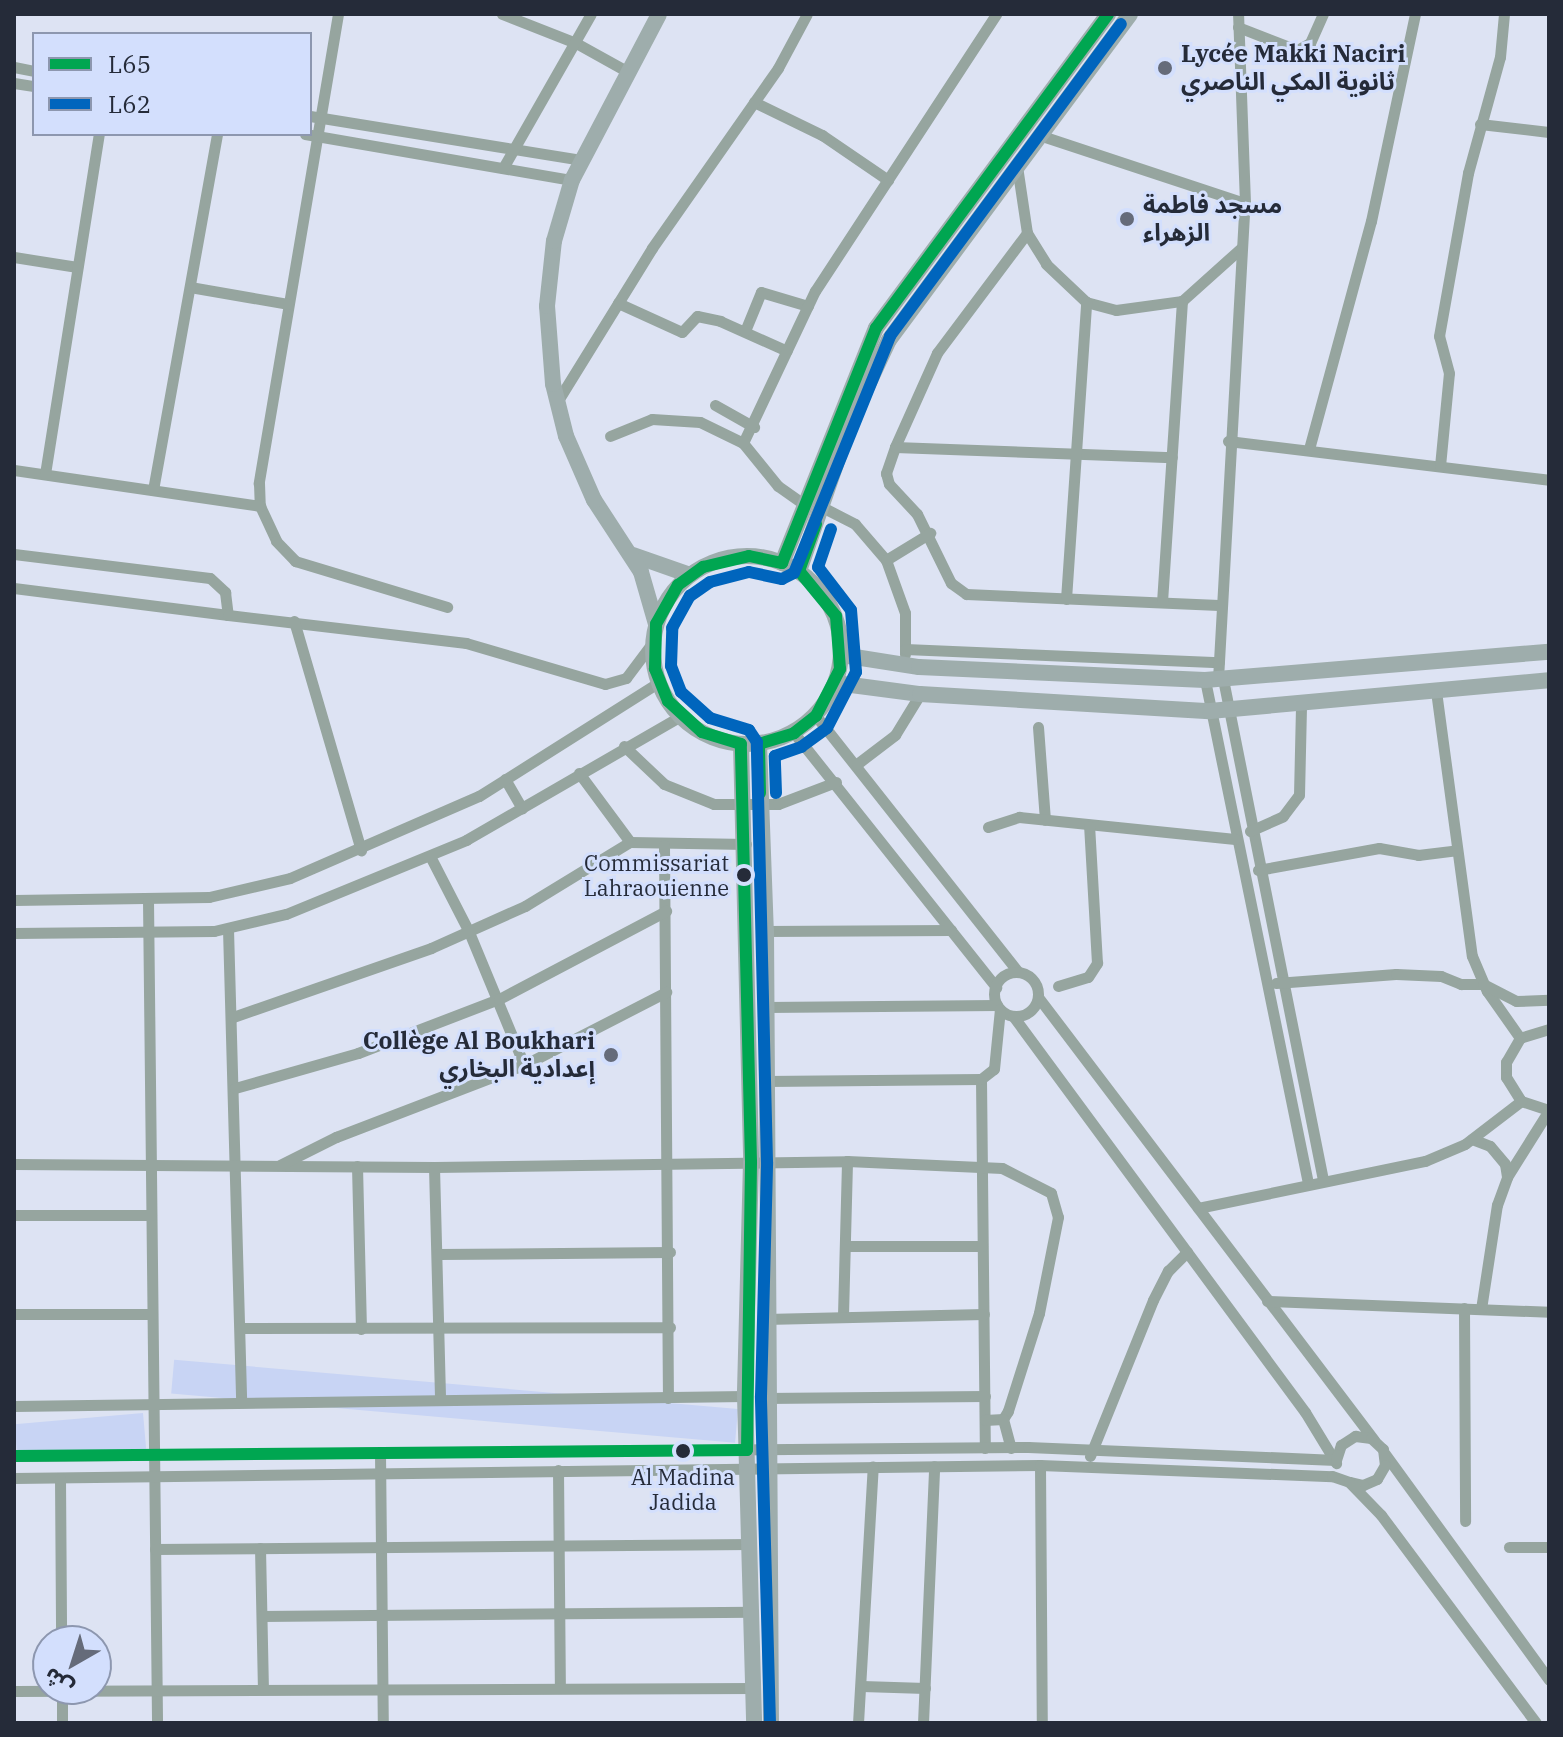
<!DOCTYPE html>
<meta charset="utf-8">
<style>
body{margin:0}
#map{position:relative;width:1563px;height:1737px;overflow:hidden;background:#dde3f3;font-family:"IBM Plex Serif","Noto Sans Arabic",serif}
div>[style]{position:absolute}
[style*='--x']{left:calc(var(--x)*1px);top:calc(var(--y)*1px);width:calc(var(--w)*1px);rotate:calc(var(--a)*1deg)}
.green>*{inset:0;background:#c8d4f4;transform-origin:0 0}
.street>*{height:11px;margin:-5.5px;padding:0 5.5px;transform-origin:5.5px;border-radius:5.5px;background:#96a59f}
.street>.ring{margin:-5.5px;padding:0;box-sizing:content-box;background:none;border:11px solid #96a59f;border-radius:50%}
.secondary>*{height:16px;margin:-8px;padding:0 8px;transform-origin:8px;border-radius:8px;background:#9eadac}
.secondary>.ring{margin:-8px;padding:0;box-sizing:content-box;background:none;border:16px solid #9eadac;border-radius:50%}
.bus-1>*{height:12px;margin:-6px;padding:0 6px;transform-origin:6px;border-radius:6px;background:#00a651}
.bus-2>*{height:12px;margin:-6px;padding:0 6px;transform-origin:6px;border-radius:6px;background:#0065bd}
.dots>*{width:22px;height:22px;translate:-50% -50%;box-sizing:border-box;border:4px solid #d3dffd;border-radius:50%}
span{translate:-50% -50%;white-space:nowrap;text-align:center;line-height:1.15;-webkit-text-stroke:6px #d3dffd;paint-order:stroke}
.bus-label{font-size:22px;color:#252b39}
.right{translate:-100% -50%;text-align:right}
.poi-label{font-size:24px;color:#252b39;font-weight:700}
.left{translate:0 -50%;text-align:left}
.frame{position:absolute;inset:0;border:16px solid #252b39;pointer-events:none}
.legend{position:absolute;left:32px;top:32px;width:280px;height:104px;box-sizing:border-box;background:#d3dffd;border:2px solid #8d97af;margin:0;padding:10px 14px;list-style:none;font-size:24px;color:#252b39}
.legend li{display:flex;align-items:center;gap:16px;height:40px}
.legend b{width:40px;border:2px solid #8d97af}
.north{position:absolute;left:32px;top:1625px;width:80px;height:80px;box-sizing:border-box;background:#d3dffd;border:2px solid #8d97af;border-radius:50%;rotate:219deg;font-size:22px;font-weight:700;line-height:32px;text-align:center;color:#252b39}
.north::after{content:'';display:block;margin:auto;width:28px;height:36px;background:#656b7a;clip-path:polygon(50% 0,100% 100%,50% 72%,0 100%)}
</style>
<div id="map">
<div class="green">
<div style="left:738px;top:1409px;width:34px;height:566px;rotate:95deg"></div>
<div style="left:143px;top:1413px;width:36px;height:129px;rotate:85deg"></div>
</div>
<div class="street">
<div style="--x:338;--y:14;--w:476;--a:99.6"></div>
<div style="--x:259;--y:483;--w:23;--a:88"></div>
<div style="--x:260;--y:506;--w:38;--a:65"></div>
<div style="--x:276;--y:541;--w:28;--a:46"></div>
<div style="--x:295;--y:561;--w:159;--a:16.8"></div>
<div style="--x:502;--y:14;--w:79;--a:21.4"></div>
<div style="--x:576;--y:43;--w:60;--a:29.1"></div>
<div style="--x:1238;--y:27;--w:63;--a:21.3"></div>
<div style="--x:1297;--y:50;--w:15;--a:-28"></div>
<div style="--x:1310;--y:43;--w:32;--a:-66"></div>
<div style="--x:14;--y:67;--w:20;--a:11"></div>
<div style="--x:14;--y:83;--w:20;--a:9"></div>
<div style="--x:754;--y:102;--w:76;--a:25.9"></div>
<div style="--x:822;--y:135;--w:80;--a:34.3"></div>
<div style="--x:310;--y:116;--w:276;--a:9.2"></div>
<div style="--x:1480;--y:124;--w:69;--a:6.6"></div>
<div style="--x:305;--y:134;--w:271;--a:9.8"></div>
<div style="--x:1039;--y:135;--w:217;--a:18.3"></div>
<div style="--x:1017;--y:166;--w:68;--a:81.5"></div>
<div style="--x:1027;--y:233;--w:36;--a:58"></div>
<div style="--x:1046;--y:264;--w:55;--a:43.5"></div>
<div style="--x:1086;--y:302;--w:31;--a:15"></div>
<div style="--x:1116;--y:310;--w:67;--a:-7.8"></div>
<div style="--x:1182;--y:301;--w:79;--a:-41.9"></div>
<div style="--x:503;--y:168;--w:177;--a:-60.3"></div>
<div style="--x:1027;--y:233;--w:150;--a:126.9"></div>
<div style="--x:937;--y:353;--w:103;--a:114.1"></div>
<div style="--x:895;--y:447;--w:28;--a:109"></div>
<div style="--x:886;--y:473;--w:11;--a:75"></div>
<div style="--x:889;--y:484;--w:41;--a:47"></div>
<div style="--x:917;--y:514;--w:77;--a:63.8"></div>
<div style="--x:951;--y:583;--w:19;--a:36"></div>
<div style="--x:966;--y:594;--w:253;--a:2.5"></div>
<div style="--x:14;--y:257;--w:64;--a:9"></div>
<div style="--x:190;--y:287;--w:99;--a:9.8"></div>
<div style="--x:618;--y:303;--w:70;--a:24.4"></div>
<div style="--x:682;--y:332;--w:22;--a:-47"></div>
<div style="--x:697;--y:316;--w:24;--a:12"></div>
<div style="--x:720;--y:321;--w:73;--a:24.1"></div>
<div style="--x:745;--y:331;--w:42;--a:-67.7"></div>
<div style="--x:761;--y:292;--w:49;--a:16.6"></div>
<div style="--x:557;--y:402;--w:181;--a:-58.3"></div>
<div style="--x:652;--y:248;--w:220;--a:-55"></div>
<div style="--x:778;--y:68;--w:61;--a:-61.8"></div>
<div style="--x:715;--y:405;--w:45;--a:29.4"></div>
<div style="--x:610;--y:436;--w:45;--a:-22"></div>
<div style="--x:652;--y:419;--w:48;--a:3.6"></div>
<div style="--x:700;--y:422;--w:48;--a:26"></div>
<div style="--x:743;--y:443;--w:55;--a:50.9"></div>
<div style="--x:778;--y:486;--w:29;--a:35"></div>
<div style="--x:1228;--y:441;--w:323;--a:6.9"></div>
<div style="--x:743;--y:443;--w:168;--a:-64.7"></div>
<div style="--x:815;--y:291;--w:331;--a:-56.8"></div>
<div style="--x:895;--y:447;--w:277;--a:2.1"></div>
<div style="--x:1309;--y:449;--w:236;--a:-74.8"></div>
<div style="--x:1371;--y:221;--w:212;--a:-78"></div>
<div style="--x:1440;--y:466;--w:93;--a:-84.5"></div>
<div style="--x:1449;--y:373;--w:38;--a:-105"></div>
<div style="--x:1439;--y:336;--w:166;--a:-79.9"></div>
<div style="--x:1468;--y:173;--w:120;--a:-74.6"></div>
<div style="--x:1500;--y:57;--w:43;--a:-84.7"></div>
<div style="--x:14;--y:470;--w:249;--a:8.3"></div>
<div style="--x:45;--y:474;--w:344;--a:-81"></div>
<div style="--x:153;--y:490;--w:362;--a:-79.8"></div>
<div style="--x:822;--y:507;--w:37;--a:27"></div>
<div style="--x:855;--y:524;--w:48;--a:49.3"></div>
<div style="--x:886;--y:560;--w:56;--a:70.3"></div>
<div style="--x:905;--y:613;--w:41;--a:90"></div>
<div style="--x:14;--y:554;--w:197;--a:7"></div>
<div style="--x:210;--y:578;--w:21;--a:43"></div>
<div style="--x:225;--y:592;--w:23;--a:83"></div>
<div style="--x:228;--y:615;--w:216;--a:-172.8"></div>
<div style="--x:886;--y:560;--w:52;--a:-31.5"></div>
<div style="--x:1066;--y:599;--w:298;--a:-86.1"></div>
<div style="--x:1162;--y:602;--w:302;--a:-86.2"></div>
<div style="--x:228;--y:615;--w:240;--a:6.7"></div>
<div style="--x:466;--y:643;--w:145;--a:16.4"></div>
<div style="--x:605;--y:684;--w:22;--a:-16"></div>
<div style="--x:626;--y:678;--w:45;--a:-53.1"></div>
<div style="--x:294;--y:621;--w:239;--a:73.7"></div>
<div style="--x:905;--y:649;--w:314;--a:2.4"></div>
<div style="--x:1218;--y:679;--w:477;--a:-86.8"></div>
<div style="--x:1245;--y:203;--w:189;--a:-92.1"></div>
<div style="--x:1223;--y:679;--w:511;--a:78.71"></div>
<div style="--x:1205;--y:680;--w:513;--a:78.43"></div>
<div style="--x:1436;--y:691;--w:267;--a:82.3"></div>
<div style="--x:1472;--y:956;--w:38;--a:67"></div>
<div style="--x:1487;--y:991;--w:57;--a:54.9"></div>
<div style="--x:816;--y:716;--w:326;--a:51.7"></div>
<div style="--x:1038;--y:727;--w:93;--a:85.7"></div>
<div style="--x:794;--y:733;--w:325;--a:51.5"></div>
<div style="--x:624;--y:746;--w:55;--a:43.5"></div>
<div style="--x:664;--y:784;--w:54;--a:21.8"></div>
<div style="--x:714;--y:804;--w:64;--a:0"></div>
<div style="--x:778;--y:804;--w:62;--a:-20.8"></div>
<div style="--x:857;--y:764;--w:48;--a:-37.3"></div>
<div style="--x:895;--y:735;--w:48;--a:-58.6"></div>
<div style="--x:579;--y:773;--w:86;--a:53.5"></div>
<div style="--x:630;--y:842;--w:116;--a:1"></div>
<div style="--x:505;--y:779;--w:34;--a:60"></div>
<div style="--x:988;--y:827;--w:33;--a:-18"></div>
<div style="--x:1019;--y:817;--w:217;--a:5.8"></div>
<div style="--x:1250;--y:831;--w:36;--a:-24"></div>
<div style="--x:1283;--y:816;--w:26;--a:-53"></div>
<div style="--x:1299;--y:795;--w:91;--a:-88.7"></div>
<div style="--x:664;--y:845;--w:553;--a:89.59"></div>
<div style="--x:431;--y:858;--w:83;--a:62.8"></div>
<div style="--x:469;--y:932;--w:144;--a:67.5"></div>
<div style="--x:1258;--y:870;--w:123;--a:-10.3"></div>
<div style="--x:1379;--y:848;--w:40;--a:10"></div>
<div style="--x:1418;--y:855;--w:38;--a:-7"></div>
<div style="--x:14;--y:900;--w:195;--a:-0.9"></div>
<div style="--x:209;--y:897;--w:83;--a:-13.2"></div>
<div style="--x:290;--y:878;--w:206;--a:-23.5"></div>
<div style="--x:479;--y:796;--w:213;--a:-32.3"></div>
<div style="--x:148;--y:900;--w:823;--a:89.37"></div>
<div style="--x:228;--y:929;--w:473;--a:88.4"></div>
<div style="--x:766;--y:931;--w:185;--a:-0.3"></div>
<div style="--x:14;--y:933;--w:200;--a:-0.6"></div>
<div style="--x:214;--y:931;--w:74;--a:-13.3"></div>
<div style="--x:286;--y:914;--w:195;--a:-22.3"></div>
<div style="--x:466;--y:840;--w:248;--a:-30"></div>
<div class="ring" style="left:994px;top:972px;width:33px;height:33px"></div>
<div style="--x:1276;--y:983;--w:120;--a:-4.3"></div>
<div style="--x:1396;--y:974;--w:45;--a:2.5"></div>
<div style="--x:1441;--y:976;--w:22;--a:22"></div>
<div style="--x:1461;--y:984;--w:22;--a:0"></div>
<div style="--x:1483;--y:984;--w:37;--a:27"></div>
<div style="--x:1516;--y:1001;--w:33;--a:-2"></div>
<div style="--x:1058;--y:986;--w:31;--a:-17"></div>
<div style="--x:1088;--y:977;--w:17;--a:-57"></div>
<div style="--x:1097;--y:963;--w:137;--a:-93.3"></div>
<div style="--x:1038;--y:997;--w:556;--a:52.82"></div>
<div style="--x:766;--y:1007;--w:231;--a:-0.5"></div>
<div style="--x:1013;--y:1016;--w:492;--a:53.6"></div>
<div style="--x:1305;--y:1412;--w:60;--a:58.7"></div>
<div style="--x:233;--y:1017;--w:210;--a:-19.2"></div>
<div style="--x:431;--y:948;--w:103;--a:-24.1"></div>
<div style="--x:525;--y:906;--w:123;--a:-31.4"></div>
<div style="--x:1549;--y:1029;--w:30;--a:163"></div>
<div style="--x:1520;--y:1038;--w:28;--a:120"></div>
<div style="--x:1506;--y:1062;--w:15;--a:90"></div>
<div style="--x:1506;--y:1077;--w:28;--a:58"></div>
<div style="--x:1521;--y:1101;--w:29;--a:18"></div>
<div style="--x:981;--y:1079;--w:369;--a:89.4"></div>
<div style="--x:766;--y:1081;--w:215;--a:-0.5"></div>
<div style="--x:981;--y:1079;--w:16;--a:-38"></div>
<div style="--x:994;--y:1069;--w:60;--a:-84.3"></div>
<div style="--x:235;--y:1088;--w:128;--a:-15.9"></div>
<div style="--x:358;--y:1053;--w:151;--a:-21"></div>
<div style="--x:499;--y:999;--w:189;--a:-27.8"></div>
<div style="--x:1472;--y:1139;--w:19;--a:21"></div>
<div style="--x:1490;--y:1146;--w:23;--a:50"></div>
<div style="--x:1505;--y:1164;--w:13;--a:81"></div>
<div style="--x:14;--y:1164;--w:420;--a:0.4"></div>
<div style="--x:434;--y:1167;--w:413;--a:-0.8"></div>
<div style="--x:847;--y:1161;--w:155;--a:2.6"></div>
<div style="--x:1002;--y:1168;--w:55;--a:27"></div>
<div style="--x:1051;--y:1193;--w:25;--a:74"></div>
<div style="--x:1058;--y:1217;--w:98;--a:101.2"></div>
<div style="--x:1039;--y:1313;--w:103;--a:107.6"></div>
<div style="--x:1008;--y:1411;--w:9;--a:122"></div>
<div style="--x:1003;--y:1419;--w:18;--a:177"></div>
<div style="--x:280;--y:1165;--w:63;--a:-26.6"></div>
<div style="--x:336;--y:1137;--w:201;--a:-21"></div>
<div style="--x:524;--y:1065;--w:160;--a:-27.2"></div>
<div style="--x:357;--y:1166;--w:163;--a:88.6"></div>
<div style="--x:434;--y:1167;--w:233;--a:88.5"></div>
<div style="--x:1198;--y:1208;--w:232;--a:-11.7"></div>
<div style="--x:1425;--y:1161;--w:43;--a:-23"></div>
<div style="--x:1465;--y:1144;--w:71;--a:-37.5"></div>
<div style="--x:14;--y:1215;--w:137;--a:0"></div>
<div style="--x:846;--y:1246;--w:136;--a:0"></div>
<div style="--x:438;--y:1254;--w:232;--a:-0.5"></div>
<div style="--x:1267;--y:1301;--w:282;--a:2.2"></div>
<div style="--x:1464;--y:1308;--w:213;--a:89.7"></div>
<div style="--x:1481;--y:1309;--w:105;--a:-81.3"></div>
<div style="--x:1497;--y:1205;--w:30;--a:-70"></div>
<div style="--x:1507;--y:1177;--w:79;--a:-57.9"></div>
<div style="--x:14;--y:1314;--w:138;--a:0"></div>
<div style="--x:843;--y:1315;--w:154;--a:-88.5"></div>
<div style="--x:765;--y:1319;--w:219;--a:-1.3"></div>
<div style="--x:240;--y:1328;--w:430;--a:-0.1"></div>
<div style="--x:765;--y:1398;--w:220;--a:-0.5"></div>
<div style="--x:14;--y:1406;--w:731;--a:-0.78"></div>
<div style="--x:1003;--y:1419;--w:30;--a:75"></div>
<div style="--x:380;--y:1453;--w:270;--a:89.4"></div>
<div style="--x:1385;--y:1454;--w:279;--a:54"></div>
<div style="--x:14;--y:1456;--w:1014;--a:-0.51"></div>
<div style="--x:1028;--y:1447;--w:308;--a:2.4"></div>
<div style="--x:1090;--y:1456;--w:168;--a:-68"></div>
<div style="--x:1153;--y:1300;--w:33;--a:-63"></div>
<div style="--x:1168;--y:1271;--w:27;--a:-45"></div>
<div style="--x:1336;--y:1460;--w:16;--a:-72"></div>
<div style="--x:1341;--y:1445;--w:17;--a:-33"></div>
<div style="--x:1355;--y:1436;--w:16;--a:7"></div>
<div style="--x:1371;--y:1438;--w:16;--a:43"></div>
<div style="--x:1383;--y:1449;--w:16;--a:83"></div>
<div style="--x:1385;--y:1465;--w:16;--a:120"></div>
<div style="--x:1377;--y:1479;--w:15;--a:157"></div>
<div style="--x:1363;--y:1485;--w:13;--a:-167"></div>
<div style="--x:1040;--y:1465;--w:258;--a:89.6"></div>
<div style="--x:558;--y:1470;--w:217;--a:89.5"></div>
<div style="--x:14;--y:1478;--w:1026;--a:-0.73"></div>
<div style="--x:1040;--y:1465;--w:292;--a:2.2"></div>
<div style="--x:1332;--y:1476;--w:18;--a:19"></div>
<div style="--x:1349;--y:1482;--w:46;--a:45.9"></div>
<div style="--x:1381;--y:1515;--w:259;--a:53.3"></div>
<div style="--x:60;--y:1478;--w:163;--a:89.6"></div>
<div style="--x:1509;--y:1547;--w:40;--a:0"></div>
<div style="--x:260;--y:1548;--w:141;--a:88.8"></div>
<div style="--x:155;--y:1549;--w:596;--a:-0.48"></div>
<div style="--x:262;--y:1616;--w:491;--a:-0.5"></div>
<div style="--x:862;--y:1686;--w:63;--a:1.8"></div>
<div style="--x:62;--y:1689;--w:34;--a:90"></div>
<div style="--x:14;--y:1691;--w:740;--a:-0.23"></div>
<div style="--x:858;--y:1723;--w:257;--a:-86.7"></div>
<div style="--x:923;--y:1723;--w:257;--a:-87.5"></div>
</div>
<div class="secondary">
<div style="--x:633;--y:555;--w:60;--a:19.3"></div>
<div class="ring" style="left:653px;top:556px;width:172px;height:172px"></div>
<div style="--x:782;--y:563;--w:253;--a:-68.2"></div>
<div style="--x:876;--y:328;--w:390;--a:-53.5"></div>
<div style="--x:799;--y:571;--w:159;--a:-70.9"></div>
<div style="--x:851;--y:421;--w:89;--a:-64.9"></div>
<div style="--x:889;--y:340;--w:405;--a:-53.5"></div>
<div style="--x:656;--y:624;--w:54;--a:-106.1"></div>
<div style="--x:641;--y:572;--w:86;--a:-123.1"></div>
<div style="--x:594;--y:500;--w:70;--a:-113.6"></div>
<div style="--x:566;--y:436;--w:54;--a:-104"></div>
<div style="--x:553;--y:384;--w:78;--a:-94.4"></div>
<div style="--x:547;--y:306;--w:65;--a:-83.9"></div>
<div style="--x:554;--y:241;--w:64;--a:-73.6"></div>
<div style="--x:572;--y:180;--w:187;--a:-62.3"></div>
<div style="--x:842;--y:655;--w:78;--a:8.9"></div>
<div style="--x:919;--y:667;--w:286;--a:2.6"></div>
<div style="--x:1205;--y:680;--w:345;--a:-4.7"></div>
<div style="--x:836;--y:683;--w:85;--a:7.5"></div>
<div style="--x:920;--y:694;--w:290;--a:3.4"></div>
<div style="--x:1210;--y:711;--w:340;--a:-5.2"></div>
<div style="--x:741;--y:744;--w:418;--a:88.6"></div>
<div style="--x:751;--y:1162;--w:234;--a:91.5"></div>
<div style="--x:745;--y:1396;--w:327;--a:88.4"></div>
<div style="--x:759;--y:744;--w:187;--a:87.9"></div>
<div style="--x:766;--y:931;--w:792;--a:89.64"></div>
</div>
<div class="bus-1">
<div style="--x:760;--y:793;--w:49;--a:-91.2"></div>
<div style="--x:759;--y:744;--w:37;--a:-17"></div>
<div style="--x:794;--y:733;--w:28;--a:-38"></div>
<div style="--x:816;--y:716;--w:53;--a:-62.9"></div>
<div style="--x:840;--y:669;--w:53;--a:-94.3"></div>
<div style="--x:836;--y:616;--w:58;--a:-129.4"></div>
<div style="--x:799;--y:571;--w:50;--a:-70.1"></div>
<div style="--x:14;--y:1456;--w:733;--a:-0.47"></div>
<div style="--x:747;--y:1450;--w:288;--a:-89.2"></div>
<div style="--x:751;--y:1162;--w:418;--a:-91.4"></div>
<div style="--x:741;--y:744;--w:41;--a:-162.9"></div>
<div style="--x:702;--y:732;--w:46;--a:-137.6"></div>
<div style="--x:668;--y:701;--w:35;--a:-112"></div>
<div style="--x:655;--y:669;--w:45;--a:-88.7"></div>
<div style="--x:656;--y:624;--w:45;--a:-60.6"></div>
<div style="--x:678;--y:585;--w:31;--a:-36"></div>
<div style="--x:703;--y:567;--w:47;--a:-13.4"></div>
<div style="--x:749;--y:556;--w:34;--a:12"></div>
<div style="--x:782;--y:563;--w:253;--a:-68.2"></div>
<div style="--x:876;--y:328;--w:390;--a:-53.5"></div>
</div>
<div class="bus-2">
<div style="--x:776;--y:793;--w:37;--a:-92"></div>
<div style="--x:775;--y:756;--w:28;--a:-19"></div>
<div style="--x:801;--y:747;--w:32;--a:-36"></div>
<div style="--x:827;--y:728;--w:63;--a:-62.6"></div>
<div style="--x:856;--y:672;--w:62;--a:-94.6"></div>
<div style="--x:851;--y:610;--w:54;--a:-127.5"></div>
<div style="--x:818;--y:567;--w:40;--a:-71.1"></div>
<div style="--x:770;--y:1723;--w:327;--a:-91.6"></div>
<div style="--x:761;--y:1396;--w:234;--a:-88.5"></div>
<div style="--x:767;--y:1162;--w:420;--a:-91.4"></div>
<div style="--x:757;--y:742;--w:14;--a:-124"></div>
<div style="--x:749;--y:730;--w:41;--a:-162.9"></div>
<div style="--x:710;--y:718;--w:39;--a:-138"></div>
<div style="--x:681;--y:692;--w:28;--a:-111"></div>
<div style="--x:671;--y:666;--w:38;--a:-88"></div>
<div style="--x:672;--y:628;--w:37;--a:-61"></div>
<div style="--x:690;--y:596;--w:24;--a:-35"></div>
<div style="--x:710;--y:582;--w:40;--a:-14.4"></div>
<div style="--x:749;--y:572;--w:34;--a:12"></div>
<div style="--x:782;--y:579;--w:13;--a:-27"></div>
<div style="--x:794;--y:573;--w:256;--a:-67.9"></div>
<div style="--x:890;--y:336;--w:388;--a:-53.5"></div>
</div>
<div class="dots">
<div style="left:1165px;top:68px;background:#656b7a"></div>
<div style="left:1127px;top:219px;background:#656b7a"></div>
<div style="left:744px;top:875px;background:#252b39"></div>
<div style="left:611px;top:1055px;background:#656b7a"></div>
<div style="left:683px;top:1451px;background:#252b39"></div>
</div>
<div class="bus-label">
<span class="right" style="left:729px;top:875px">Commissariat<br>Lahraouienne</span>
<span style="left:683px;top:1489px">Al Madina<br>Jadida</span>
</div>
<div class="poi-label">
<span class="left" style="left:1181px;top:68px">Lycée Makki Naciri<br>ثانوية المكي الناصري</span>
<span class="left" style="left:1143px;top:219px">مسجد فاطمة<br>الزهراء</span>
<span class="right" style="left:595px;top:1055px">Collège Al Boukhari<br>إعدادية البخاري</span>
</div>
<div class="frame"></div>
<ul class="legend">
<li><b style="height:10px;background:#00a651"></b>L65</li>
<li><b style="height:10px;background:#0065bd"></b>L62</li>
</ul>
<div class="north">ش</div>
</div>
